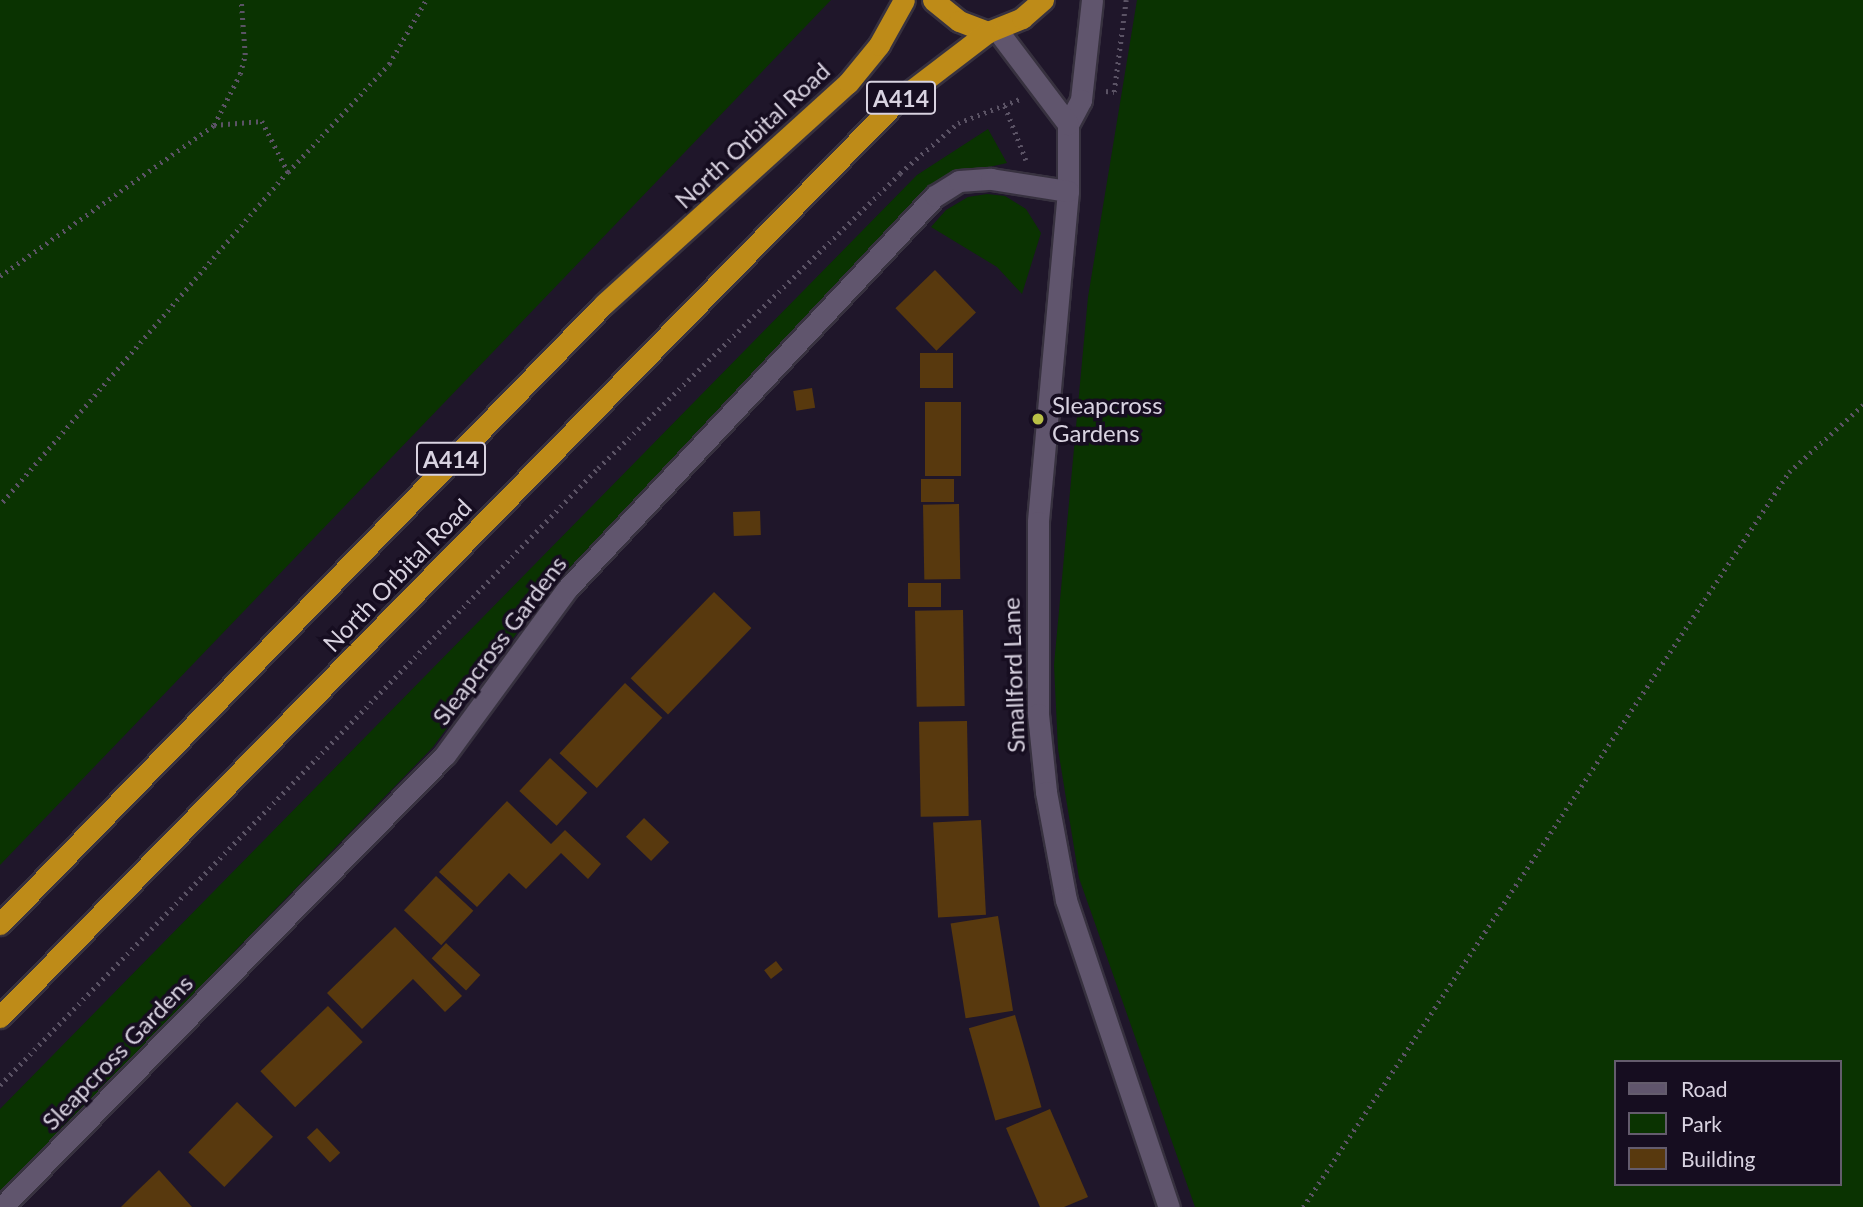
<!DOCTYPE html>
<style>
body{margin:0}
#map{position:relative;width:1863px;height:1207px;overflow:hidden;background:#1f162a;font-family:Lato,sans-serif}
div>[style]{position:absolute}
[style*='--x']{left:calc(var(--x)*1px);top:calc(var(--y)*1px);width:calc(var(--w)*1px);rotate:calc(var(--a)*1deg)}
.green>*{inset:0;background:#0a3301}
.building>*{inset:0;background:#58390e;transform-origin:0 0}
.path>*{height:4.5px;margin-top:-2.25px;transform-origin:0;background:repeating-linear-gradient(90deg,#5b5365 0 2px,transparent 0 7px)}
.roads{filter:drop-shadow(2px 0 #37313f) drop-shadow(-2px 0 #37313f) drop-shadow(0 2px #37313f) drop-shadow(0 -2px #37313f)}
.minor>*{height:21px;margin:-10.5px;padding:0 10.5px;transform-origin:10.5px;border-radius:10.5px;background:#60556d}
.highway>*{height:21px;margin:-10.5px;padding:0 10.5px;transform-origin:10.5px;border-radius:10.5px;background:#be8b18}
.dots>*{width:19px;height:19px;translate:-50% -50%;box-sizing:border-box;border:4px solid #160d20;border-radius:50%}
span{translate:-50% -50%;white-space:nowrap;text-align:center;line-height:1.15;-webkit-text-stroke:7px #160d20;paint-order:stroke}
.shield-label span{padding:2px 5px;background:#160d20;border:2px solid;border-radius:5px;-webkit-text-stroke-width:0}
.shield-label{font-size:23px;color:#d8d2e0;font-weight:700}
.street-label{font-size:24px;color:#d8d2e0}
.poi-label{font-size:24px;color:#d8d2e0}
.left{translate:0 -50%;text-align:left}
.legend{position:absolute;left:1614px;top:1060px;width:228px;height:126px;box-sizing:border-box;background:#160d20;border:2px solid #645c6d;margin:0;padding:9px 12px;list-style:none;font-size:21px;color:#d8d2e0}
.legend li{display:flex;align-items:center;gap:14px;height:35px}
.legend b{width:35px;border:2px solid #645c6d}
</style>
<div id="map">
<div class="green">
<div style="clip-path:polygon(0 0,831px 0,0 865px)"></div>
<div style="clip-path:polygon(evenodd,1137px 0,1863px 0,1863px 1207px,1195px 1207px,1079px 878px,1058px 749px,1054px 665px,1088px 297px,1137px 0,1616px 1062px,1840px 1062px,1840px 1184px,1616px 1184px,1616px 1062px)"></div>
<div style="clip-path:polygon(988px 129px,1007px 163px,954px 175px,929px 193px,550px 588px,433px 747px,0 1193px,0 1109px,917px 175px)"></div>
<div style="clip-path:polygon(987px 194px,1005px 196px,1026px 209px,1041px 233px,1022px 294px,997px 267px,931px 227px,946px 210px,968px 197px)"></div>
</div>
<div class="building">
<div style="left:935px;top:270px;width:59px;height:55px;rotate:46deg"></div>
<div style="left:920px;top:353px;width:33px;height:35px"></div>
<div style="left:812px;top:388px;width:20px;height:19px;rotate:81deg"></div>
<div style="left:925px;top:402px;width:36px;height:74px"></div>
<div style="left:921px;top:479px;width:33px;height:23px"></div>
<div style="left:959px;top:504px;width:75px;height:36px;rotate:89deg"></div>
<div style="left:760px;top:511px;width:24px;height:27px;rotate:88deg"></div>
<div style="left:908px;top:583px;width:33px;height:24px"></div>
<div style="left:714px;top:592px;width:52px;height:120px;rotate:44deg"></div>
<div style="left:963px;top:610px;width:96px;height:48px;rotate:89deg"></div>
<div style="left:625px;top:683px;width:51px;height:96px;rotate:43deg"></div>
<div style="left:967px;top:721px;width:95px;height:48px;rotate:89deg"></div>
<div style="left:550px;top:758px;width:51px;height:45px;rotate:43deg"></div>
<div style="clip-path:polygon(507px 801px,551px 844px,565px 830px,601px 864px,588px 879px,561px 853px,526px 889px,509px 873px,477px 907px,439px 872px)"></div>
<div style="left:644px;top:818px;width:35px;height:26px;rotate:44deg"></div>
<div style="left:981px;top:820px;width:95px;height:48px;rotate:87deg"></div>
<div style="left:436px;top:876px;width:51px;height:47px;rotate:43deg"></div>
<div style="left:998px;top:916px;width:96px;height:48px;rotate:81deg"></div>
<div style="clip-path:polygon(395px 927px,462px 996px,445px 1012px,413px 979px,362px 1029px,327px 993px)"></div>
<div style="left:446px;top:943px;width:47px;height:21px;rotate:43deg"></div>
<div style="left:776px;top:961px;width:11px;height:15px;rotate:52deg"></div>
<div style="left:328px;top:1006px;width:50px;height:94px;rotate:46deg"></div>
<div style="left:1015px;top:1015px;width:96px;height:48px;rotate:74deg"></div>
<div style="left:237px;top:1102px;width:50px;height:70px;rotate:44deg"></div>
<div style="clip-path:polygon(1050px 1109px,1088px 1197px,1064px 1207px,1040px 1207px,1006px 1128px)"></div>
<div style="left:317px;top:1128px;width:34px;height:14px;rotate:47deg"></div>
<div style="clip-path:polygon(159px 1170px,192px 1207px,121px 1207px,134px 1194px)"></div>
</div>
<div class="path">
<div style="--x:1106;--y:91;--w:8;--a:7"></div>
<div style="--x:1114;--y:92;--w:93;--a:-82.6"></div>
<div style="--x:1005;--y:106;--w:58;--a:68.7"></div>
<div style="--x:214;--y:125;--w:57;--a:-63"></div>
<div style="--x:240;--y:74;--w:20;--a:-75"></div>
<div style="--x:245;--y:55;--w:55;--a:-94.2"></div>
<div style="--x:288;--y:172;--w:148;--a:-46.9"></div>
<div style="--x:389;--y:64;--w:74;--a:-60"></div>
<div style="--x:0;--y:276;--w:262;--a:-35.2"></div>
<div style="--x:214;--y:125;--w:48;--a:-4.8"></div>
<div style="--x:262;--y:121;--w:57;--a:63"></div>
<div style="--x:288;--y:172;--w:441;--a:130.8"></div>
<div style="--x:0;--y:1085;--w:859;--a:-45.9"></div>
<div style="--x:598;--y:468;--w:422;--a:-44.3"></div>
<div style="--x:900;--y:173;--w:77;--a:-40.8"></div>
<div style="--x:958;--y:123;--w:66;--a:-21.2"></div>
<div style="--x:1303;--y:1207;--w:881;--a:-56.53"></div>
<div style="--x:1789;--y:472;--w:100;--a:-42.2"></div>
</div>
<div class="roads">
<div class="minor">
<div style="--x:1092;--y:0;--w:101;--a:96.3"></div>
<div style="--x:1081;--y:100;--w:27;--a:118"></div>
<div style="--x:1068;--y:124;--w:67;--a:90"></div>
<div style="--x:1068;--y:191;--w:332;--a:95.2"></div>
<div style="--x:1038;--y:522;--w:192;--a:90"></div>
<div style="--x:1038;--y:714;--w:78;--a:84.1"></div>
<div style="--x:1046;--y:792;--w:110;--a:79.5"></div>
<div style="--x:1066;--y:900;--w:324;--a:71.5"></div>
<div style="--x:997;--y:30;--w:118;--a:52.9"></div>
<div style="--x:2;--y:1207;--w:633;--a:-45.58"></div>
<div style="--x:445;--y:755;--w:205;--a:-53.7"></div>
<div style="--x:566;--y:590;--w:540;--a:-46.88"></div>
<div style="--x:935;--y:196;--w:28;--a:-32"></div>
<div style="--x:959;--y:181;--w:32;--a:-4"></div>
<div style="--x:991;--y:179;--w:78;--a:8.9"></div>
</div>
<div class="highway">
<div style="--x:933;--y:0;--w:33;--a:39"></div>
<div style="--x:959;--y:21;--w:31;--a:21"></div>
<div style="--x:988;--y:32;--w:37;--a:-22"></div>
<div style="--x:1022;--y:18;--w:28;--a:-41"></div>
<div style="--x:0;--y:924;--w:866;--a:-45.75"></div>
<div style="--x:604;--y:304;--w:329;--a:-42.2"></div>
<div style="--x:848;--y:83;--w:49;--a:-50.8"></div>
<div style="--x:879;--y:45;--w:51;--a:-60.9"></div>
<div style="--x:0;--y:1017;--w:1279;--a:-45.6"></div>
<div style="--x:895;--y:103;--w:117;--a:-37.4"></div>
</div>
</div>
<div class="dots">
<div style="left:1038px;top:419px;background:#b9c046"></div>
</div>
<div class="shield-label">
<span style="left:901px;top:98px">A414</span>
<span style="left:451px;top:459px">A414</span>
</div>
<div class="street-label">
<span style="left:752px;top:135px;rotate:-43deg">North Orbital Road</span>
<span style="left:397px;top:575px;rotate:-46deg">North Orbital Road</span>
<span style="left:499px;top:640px;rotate:-53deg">Sleapcross Gardens</span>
<span style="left:1013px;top:675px;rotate:-92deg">Smallford Lane</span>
<span style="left:117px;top:1052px;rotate:-46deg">Sleapcross Gardens</span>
</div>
<div class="poi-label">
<span class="left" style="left:1052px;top:419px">Sleapcross<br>Gardens</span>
</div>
<ul class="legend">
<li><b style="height:9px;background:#60556d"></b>Road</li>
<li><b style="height:19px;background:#0a3301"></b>Park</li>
<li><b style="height:19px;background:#58390e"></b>Building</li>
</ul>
</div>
